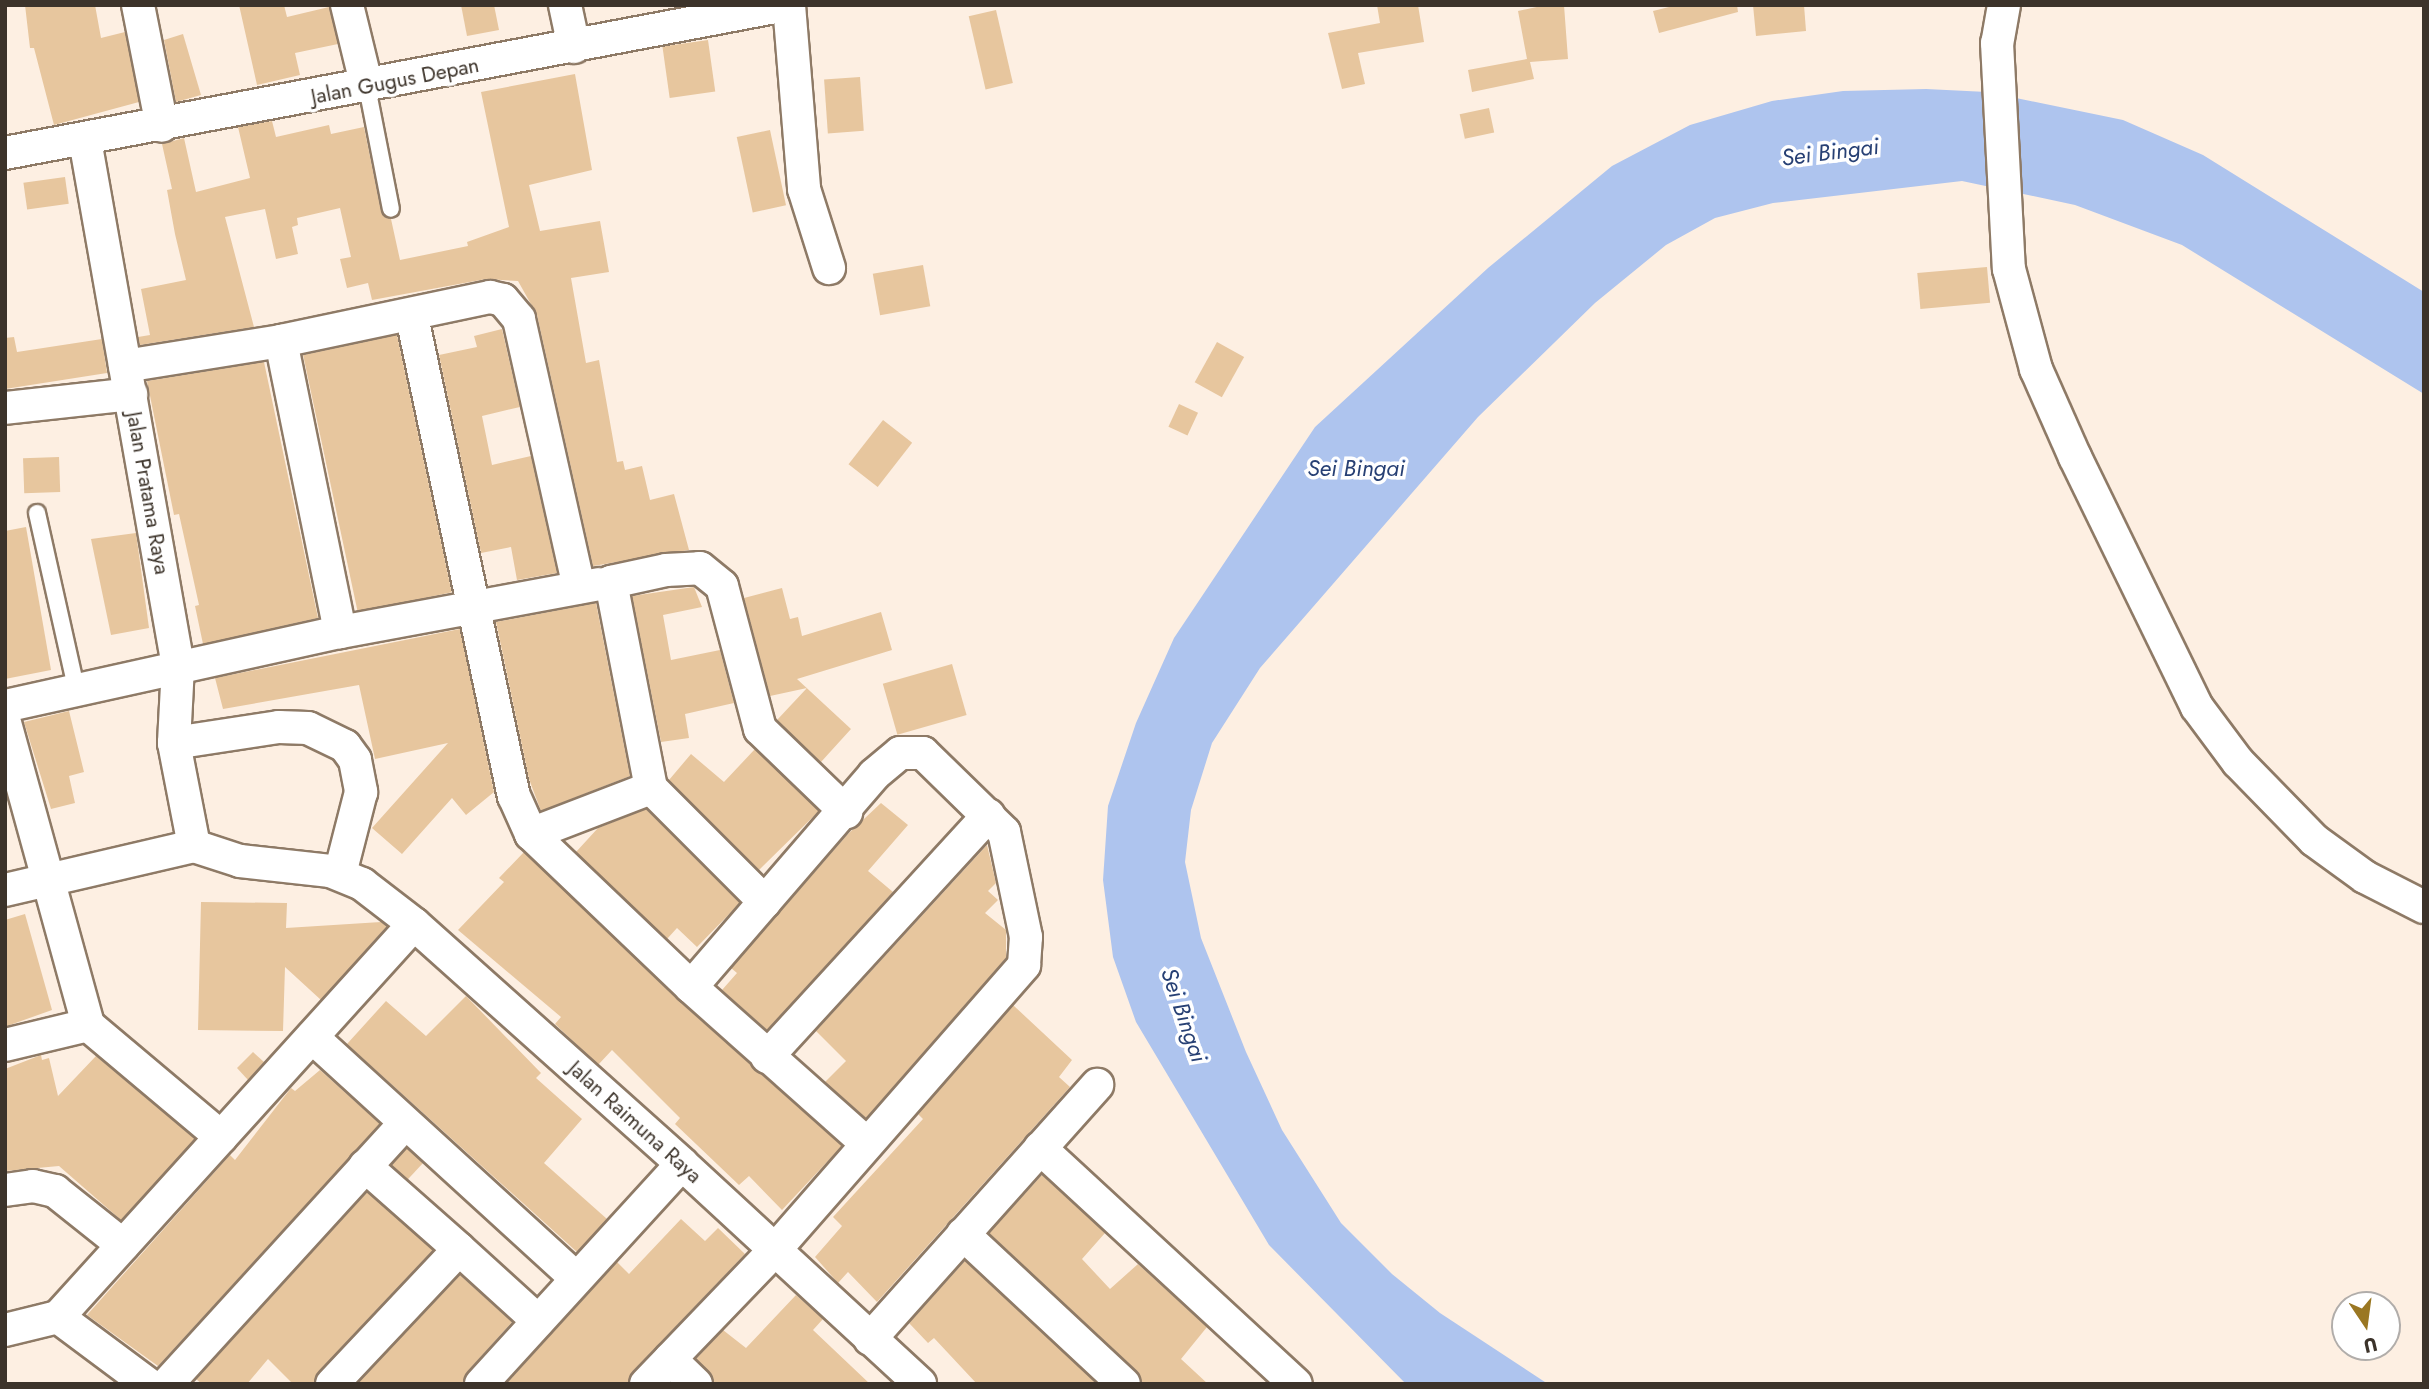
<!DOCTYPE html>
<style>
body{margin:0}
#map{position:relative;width:2429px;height:1389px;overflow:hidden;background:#fdefe2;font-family:Jost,sans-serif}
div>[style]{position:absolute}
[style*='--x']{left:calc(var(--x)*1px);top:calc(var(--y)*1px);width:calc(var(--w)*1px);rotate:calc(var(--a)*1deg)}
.water>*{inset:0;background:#aec4ee}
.building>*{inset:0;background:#e7c69e;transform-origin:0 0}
.roads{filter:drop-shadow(2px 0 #8e7a66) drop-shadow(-2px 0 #8e7a66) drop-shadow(0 2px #8e7a66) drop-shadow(0 -2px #8e7a66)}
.service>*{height:16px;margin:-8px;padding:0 8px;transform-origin:8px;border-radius:8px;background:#fff}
.minor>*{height:32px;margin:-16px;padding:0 16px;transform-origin:16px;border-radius:16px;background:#fff}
span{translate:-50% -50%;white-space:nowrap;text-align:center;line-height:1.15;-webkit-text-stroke:7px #fff;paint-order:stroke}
.street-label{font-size:21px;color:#3c332a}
.water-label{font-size:23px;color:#274074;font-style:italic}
.frame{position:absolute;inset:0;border:7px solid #3c332a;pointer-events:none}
.north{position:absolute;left:2331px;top:1291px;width:70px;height:70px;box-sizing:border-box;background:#fff;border:2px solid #b1adaa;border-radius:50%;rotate:167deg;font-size:19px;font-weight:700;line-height:28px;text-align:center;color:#3c332a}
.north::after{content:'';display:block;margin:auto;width:24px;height:32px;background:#9a7722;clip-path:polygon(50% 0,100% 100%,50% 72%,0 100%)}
</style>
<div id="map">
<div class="water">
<div style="clip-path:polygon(1926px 89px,1987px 92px,2123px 120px,2203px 155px,2424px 292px,2424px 394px,2182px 245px,2075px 205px,1962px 181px,1773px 203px,1715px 218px,1666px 245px,1595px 303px,1478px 417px,1260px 668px,1212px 743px,1191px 810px,1185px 862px,1201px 938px,1246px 1052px,1282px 1130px,1341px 1223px,1392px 1274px,1440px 1313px,1548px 1384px,1406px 1384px,1269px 1245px,1136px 1022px,1113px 957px,1103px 880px,1108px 806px,1136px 723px,1174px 638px,1315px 427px,1488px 268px,1612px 166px,1690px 125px,1772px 101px,1843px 91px)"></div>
</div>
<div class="building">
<div style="clip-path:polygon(25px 5px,95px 5px,101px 38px,125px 32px,139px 102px,54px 125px,34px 48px,30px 48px)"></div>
<div style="clip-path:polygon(239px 5px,284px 5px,287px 17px,329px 7px,338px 44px,295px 53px,300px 75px,257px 85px)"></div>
<div style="clip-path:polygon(461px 5px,494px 5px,499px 30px,467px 36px)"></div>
<div style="clip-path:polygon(1377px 5px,1418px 5px,1424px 42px,1358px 53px,1365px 84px,1342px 89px,1328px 33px,1380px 23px)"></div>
<div style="clip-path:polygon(1546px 5px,1564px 5px,1568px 59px,1530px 62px,1534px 79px,1472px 92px,1468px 70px,1527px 59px,1518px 11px)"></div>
<div style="clip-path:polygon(1677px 5px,1737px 5px,1738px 12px,1659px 33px,1653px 11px)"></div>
<div style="clip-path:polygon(1753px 5px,1804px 5px,1806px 31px,1756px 36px)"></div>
<div style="left:996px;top:10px;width:75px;height:28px;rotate:77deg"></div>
<div style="clip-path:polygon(183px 34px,201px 95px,176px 102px,164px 40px)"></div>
<div style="left:708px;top:40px;width:52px;height:46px;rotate:82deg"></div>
<div style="clip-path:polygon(575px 74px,592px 170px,529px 185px,540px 231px,600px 221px,609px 272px,571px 278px,586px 363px,599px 360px,617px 462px,623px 461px,625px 470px,642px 466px,650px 500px,674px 494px,689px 550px,593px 566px,537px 315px,518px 281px,486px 279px,372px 300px,368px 283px,347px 288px,340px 259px,351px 257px,340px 208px,297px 218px,298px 225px,292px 227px,298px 254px,276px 259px,265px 209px,225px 217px,254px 327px,140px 345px,138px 337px,150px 335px,141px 289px,186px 280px,175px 234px,167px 190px,172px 189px,162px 144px,184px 138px,196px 192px,250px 178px,238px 127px,272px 121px,276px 137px,329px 125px,331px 134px,364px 127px,381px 211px,391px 219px,400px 260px,468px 246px,467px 242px,509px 227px,481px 92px)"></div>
<div style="left:860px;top:77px;width:54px;height:36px;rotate:86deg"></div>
<div style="left:1489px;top:108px;width:25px;height:30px;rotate:78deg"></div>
<div style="left:770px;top:130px;width:77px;height:34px;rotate:78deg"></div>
<div style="left:65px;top:177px;width:27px;height:42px;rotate:82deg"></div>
<div style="left:923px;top:265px;width:42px;height:51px;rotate:80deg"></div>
<div style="left:1987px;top:267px;width:36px;height:70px;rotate:85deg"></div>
<div style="clip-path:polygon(502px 329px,520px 407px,482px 416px,492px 465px,531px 456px,557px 573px,517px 580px,511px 547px,481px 553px,439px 355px,477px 347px,474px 336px)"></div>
<div style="left:397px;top:335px;width:263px;height:96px;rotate:78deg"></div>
<div style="clip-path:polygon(14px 337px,17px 352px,102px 339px,107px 373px,5px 389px,5px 338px)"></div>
<div style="left:1217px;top:342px;width:31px;height:46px;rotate:29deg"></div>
<div style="clip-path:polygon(264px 362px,318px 618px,203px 644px,195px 606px,199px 605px,179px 514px,174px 515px,147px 381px)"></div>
<div style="left:1179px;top:404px;width:21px;height:25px;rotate:25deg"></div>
<div style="left:883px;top:420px;width:37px;height:56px;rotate:38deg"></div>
<div style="left:59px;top:457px;width:35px;height:36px;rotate:88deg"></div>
<div style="clip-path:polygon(26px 527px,51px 670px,5px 679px,5px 531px)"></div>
<div style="clip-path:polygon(136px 533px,149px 628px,111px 635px,91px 539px)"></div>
<div style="clip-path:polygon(694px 587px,702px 607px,663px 615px,671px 660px,720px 650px,734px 703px,685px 714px,689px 738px,661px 742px,632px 596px)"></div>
<div style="clip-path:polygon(782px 588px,790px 619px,798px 617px,802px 636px,881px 612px,892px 650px,797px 679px,851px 729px,821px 762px,777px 720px,807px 688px,770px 696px,744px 598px)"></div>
<div style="clip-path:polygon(596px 603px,630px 776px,541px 811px,529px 779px,496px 622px)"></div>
<div style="clip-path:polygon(460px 629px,494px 792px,466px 815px,452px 798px,402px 854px,372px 828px,448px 743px,375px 759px,359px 685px,223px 709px,215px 678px)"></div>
<div style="left:952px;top:664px;width:53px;height:72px;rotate:74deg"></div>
<div style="clip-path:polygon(69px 711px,84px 772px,69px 776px,75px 803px,51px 809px,24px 722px)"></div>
<div style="clip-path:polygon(755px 749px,819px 811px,759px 870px,669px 780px,691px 754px,724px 782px)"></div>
<div style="clip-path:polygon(881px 803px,908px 825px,868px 871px,893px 892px,767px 1030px,722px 990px,737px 973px,731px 968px,848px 834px)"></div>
<div style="clip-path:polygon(646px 809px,740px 903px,697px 947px,677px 928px,667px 939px,576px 852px,598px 828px)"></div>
<div style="clip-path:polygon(987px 845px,996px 883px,988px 891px,998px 900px,985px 913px,1006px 930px,1006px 958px,866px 1118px,825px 1082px,846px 1061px,816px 1031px)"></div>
<div style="clip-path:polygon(524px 852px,678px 1000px,842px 1146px,782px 1210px,749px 1176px,739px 1185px,675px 1124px,680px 1118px,612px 1050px,598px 1065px,555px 1024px,561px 1017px,458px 930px,504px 882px,499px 878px)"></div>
<div style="clip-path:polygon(201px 902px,287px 903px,286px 928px,381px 922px,387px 926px,321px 1000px,285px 967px,283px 1031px,198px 1030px)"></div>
<div style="clip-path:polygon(25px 914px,52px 1010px,7px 1026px,5px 920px)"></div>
<div style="clip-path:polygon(466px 996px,541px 1073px,536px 1078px,582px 1119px,544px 1163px,607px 1219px,577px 1252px,347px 1044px,386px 1001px,426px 1036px)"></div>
<div style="clip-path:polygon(1013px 1005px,1072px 1060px,1059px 1077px,1070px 1087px,877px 1302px,848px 1272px,838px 1283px,815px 1257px,842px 1226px,833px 1217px,923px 1119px,918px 1114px)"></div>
<div style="clip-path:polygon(253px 1052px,264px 1062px,248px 1080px,237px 1068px)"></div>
<div style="clip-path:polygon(41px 1055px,42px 1060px,49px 1058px,58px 1096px,96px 1056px,195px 1139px,121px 1220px,59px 1166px,5px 1171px,5px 1069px)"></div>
<div style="clip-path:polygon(320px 1070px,380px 1124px,158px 1366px,87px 1315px,230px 1155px,235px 1160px,291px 1088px,295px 1091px)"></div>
<div style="left:407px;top:1148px;width:22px;height:23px;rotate:43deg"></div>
<div style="clip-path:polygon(1042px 1175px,1105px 1233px,1082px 1259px,1110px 1289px,1138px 1264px,1207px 1327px,1181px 1359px,1208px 1384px,1142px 1384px,1137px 1371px,989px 1233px)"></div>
<div style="clip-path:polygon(367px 1192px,433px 1250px,319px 1371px,314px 1384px,293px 1384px,268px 1359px,247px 1384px,202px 1384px,196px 1379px)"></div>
<div style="clip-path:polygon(681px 1219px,705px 1241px,718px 1228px,745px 1254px,633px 1371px,628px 1384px,507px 1383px,617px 1262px,629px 1274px)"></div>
<div style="clip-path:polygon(965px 1261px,1097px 1384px,977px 1384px,934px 1338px,928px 1343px,909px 1323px)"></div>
<div style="clip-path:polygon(460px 1275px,512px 1322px,467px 1372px,463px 1384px,357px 1384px)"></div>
<div style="clip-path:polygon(796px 1295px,823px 1319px,813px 1330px,870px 1384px,714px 1384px,696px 1359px,723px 1330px,746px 1348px)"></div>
</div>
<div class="roads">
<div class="service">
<div style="--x:367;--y:87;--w:124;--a:78.9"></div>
<div style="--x:37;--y:513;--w:178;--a:77.4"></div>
</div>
<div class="minor">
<div style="--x:138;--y:5;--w:123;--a:78.8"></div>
<div style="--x:347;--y:5;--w:84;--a:76.3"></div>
<div style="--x:565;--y:5;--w:43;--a:77.9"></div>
<div style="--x:789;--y:5;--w:185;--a:85.3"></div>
<div style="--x:804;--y:189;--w:83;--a:72.4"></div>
<div style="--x:2004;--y:5;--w:39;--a:100"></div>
<div style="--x:1997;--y:43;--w:226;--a:87"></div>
<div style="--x:2009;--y:269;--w:104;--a:74.9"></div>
<div style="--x:2036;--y:369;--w:96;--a:66.1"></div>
<div style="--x:2075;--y:457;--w:278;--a:64"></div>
<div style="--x:2197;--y:707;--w:69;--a:53.3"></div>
<div style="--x:2238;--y:762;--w:109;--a:45.7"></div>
<div style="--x:2314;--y:840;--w:63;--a:36"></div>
<div style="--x:2365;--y:877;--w:66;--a:27"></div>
<div style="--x:85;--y:140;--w:534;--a:79.97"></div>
<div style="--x:178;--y:666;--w:77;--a:93"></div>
<div style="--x:174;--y:743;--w:105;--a:79"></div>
<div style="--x:5;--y:153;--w:794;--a:-10.74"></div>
<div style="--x:412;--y:317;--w:490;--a:78"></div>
<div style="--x:514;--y:796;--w:42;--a:65.9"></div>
<div style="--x:531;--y:834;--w:221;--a:43.7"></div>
<div style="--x:691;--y:987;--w:234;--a:41.7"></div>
<div style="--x:281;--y:341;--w:297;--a:78.5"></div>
<div style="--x:125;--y:366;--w:158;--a:-9.1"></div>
<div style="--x:281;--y:341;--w:214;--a:-11.9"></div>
<div style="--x:490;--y:297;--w:13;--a:13"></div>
<div style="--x:503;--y:300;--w:25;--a:50"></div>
<div style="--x:519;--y:319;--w:275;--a:77.4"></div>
<div style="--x:5;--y:408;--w:127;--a:-6.3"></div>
<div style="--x:5;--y:706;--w:343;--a:-12.5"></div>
<div style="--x:340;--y:632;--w:263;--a:-10.5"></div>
<div style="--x:5;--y:723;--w:313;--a:74.6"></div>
<div style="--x:88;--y:1025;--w:174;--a:40.1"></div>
<div style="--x:174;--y:743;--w:106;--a:-8.7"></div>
<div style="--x:279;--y:727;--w:29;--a:2"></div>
<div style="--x:308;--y:728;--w:41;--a:25.9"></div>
<div style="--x:345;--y:746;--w:17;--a:54"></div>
<div style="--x:355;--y:760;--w:33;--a:79"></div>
<div style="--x:361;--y:792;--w:85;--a:104.4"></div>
<div style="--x:651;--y:788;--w:161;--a:45"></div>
<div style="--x:531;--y:834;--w:129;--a:-21"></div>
<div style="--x:651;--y:788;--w:210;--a:-101"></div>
<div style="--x:611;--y:582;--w:56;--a:-12.3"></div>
<div style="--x:666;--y:570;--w:34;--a:-3"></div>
<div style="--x:700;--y:568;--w:28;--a:39"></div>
<div style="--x:722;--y:586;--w:148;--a:75.1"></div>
<div style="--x:760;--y:729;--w:120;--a:44"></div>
<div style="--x:194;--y:846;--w:48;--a:18.1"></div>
<div style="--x:240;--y:861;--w:91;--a:6.3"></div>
<div style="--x:330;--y:871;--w:35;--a:22"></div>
<div style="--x:362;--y:884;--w:66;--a:37.6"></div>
<div style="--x:414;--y:924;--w:360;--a:41.8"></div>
<div style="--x:682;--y:1164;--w:324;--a:42.7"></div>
<div style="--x:5;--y:890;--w:194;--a:-13.1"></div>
<div style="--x:312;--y:1037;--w:357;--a:42.4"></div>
<div style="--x:5;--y:1045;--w:85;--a:-13.5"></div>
<div style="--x:767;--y:1057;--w:328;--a:-47.5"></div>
<div style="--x:1040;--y:1148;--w:348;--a:42.7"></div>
<div style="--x:365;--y:1166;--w:125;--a:41.4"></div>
<div style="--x:5;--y:1190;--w:28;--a:-8"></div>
<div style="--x:33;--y:1186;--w:23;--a:13"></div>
<div style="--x:55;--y:1191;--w:87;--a:38.5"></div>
<div style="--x:963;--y:1234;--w:220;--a:43"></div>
<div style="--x:58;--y:1317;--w:112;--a:36.7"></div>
<div style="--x:5;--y:1330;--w:55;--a:-13.8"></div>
<div style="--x:58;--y:1317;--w:530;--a:-47.83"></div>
<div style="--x:870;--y:1339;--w:341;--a:-48.2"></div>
<div style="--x:670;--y:1359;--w:36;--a:44"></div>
<div style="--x:167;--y:1384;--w:353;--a:-47.6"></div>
<div style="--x:332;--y:1384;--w:185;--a:-46.7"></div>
<div style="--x:459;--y:1249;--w:107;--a:42.3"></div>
<div style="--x:481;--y:1384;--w:298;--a:-47.6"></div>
<div style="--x:646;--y:1384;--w:185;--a:-46.1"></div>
<div style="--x:774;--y:1251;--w:380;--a:-48.8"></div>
<div style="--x:1024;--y:965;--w:28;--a:-86"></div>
<div style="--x:1026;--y:937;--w:107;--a:-101.8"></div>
<div style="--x:1004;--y:832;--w:113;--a:-135.7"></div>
<div style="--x:923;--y:753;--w:23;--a:180"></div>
<div style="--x:900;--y:753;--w:34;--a:140"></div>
<div style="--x:874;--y:775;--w:280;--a:130.8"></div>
</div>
</div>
<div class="street-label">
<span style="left:395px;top:81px;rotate:-11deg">Jalan Gugus Depan</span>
<span style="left:148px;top:493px;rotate:80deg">Jalan Pratama Raya</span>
<span style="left:635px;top:1122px;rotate:42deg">Jalan Raimuna Raya</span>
</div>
<div class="water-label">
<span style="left:1830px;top:152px;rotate:-7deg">Sei Bingai</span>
<span style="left:1356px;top:468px">Sei Bingai</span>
<span style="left:1184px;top:1015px;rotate:71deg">Sei Bingai</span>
</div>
<div class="frame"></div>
<div class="north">U</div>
</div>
